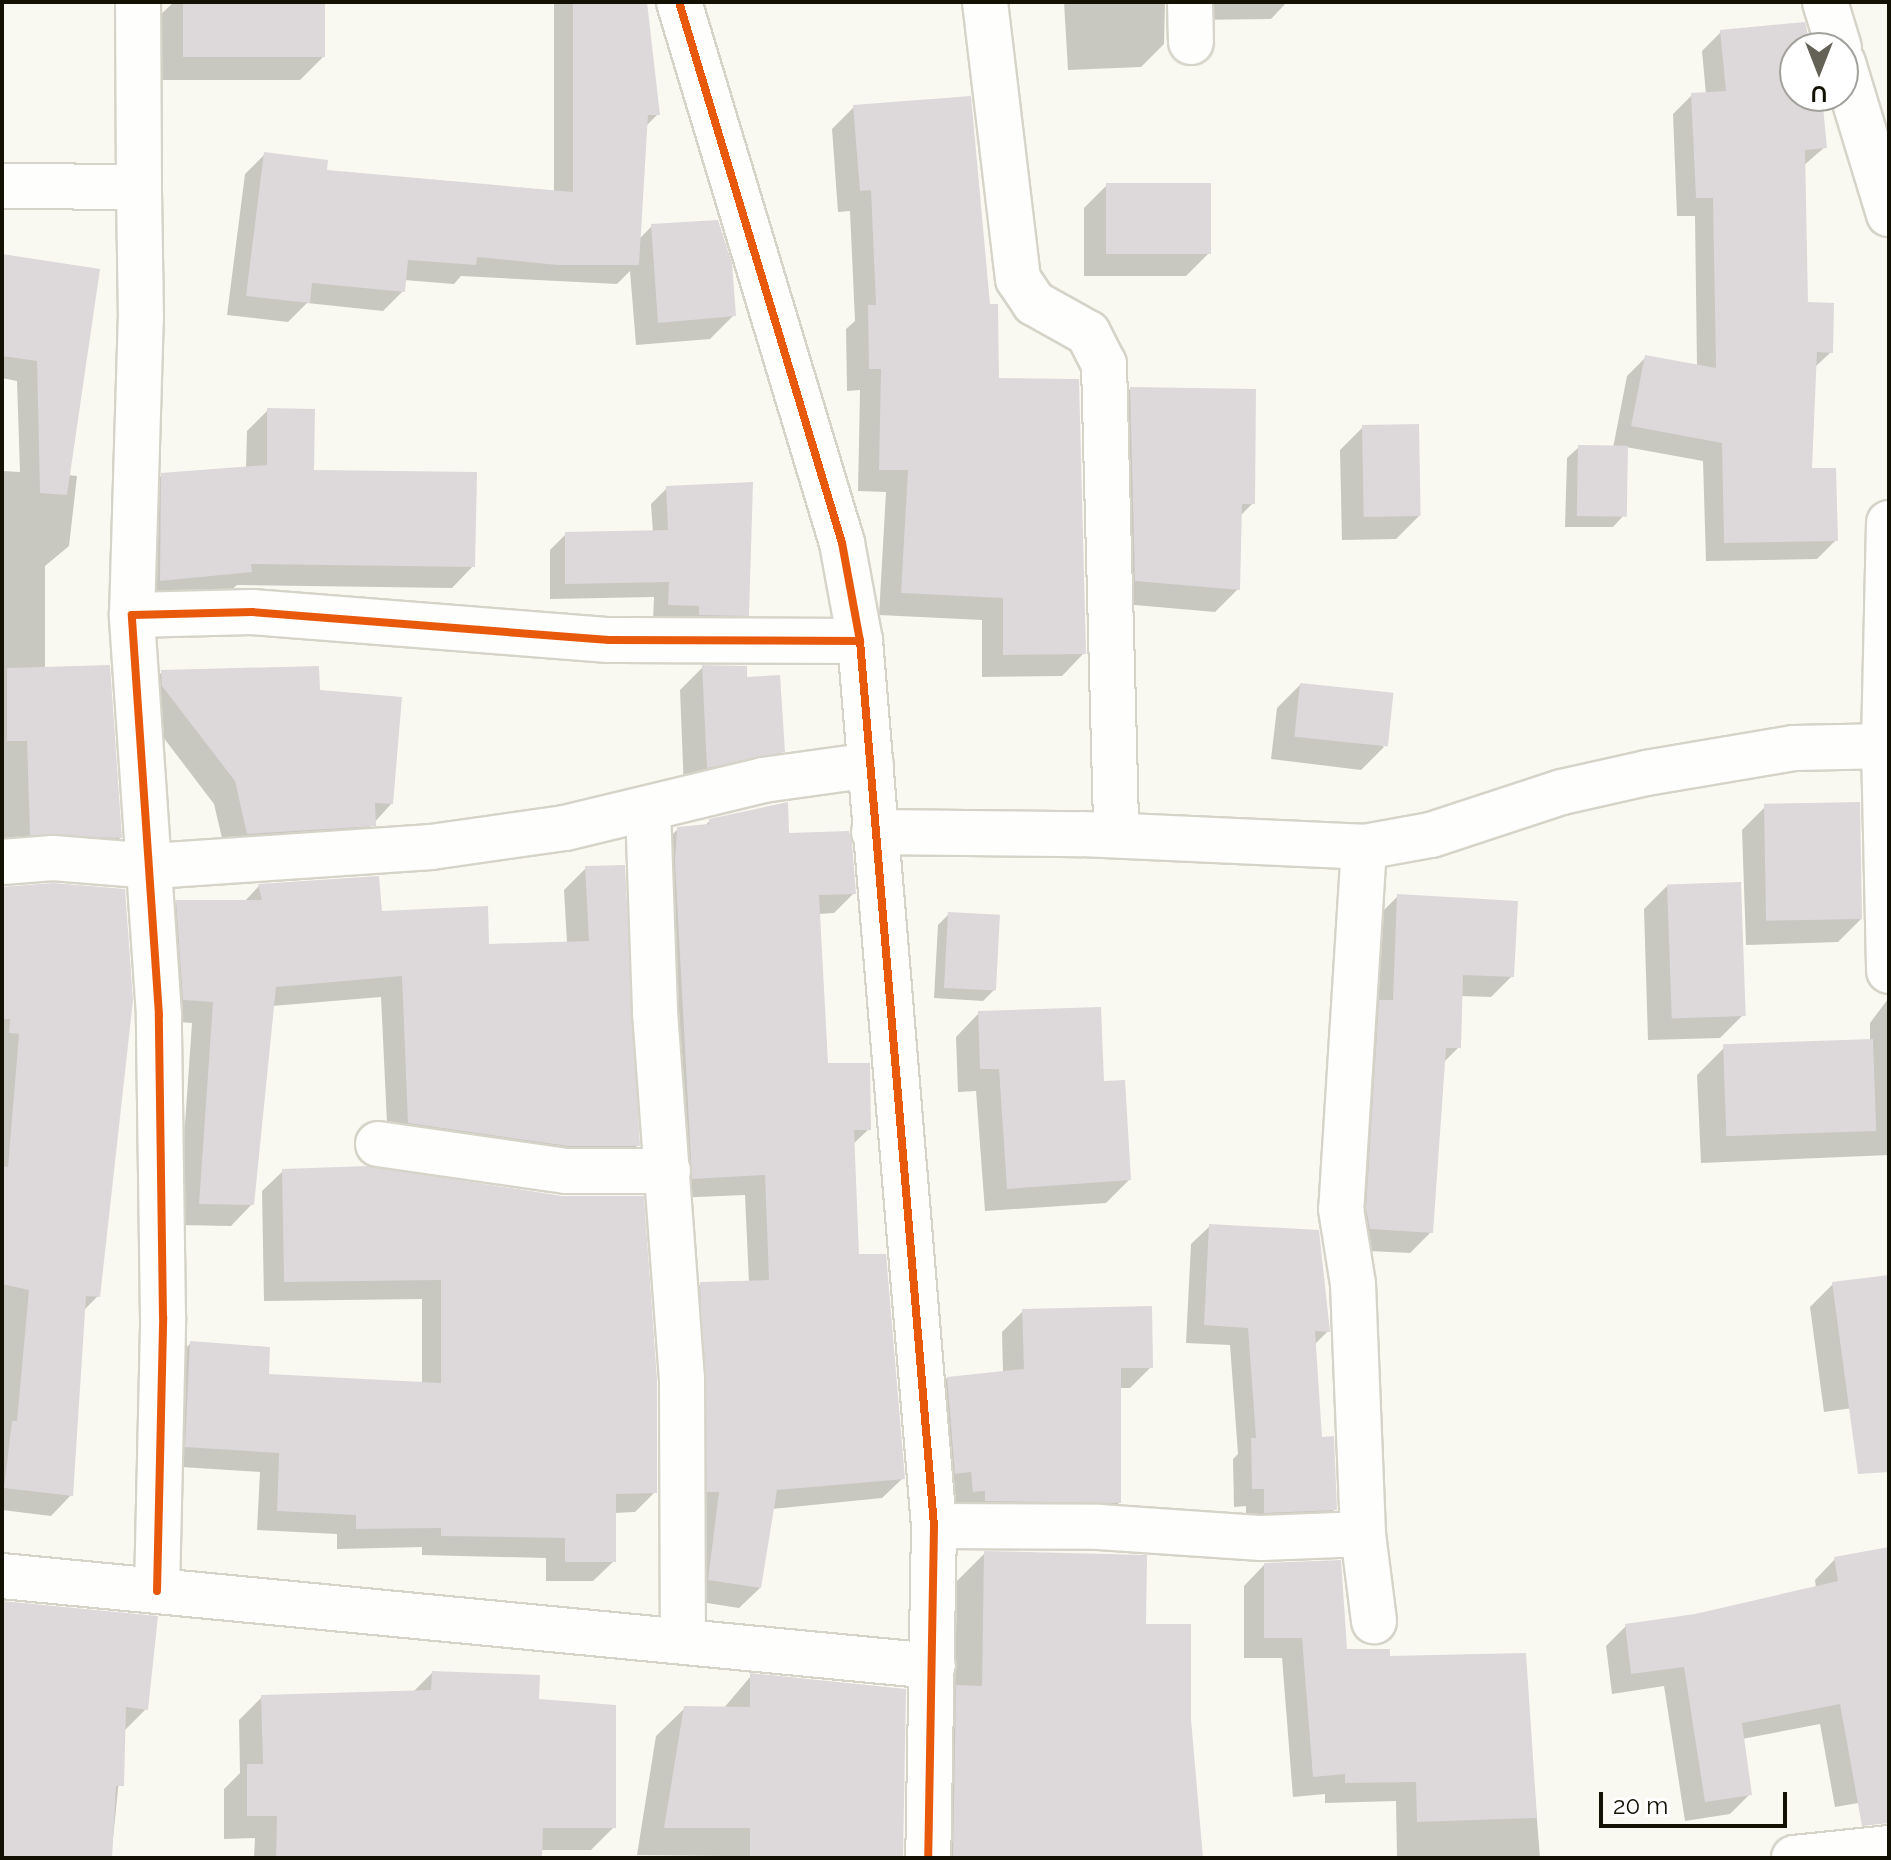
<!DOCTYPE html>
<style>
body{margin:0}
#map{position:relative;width:1891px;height:1860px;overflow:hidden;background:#faf9f1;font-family:Raleway,sans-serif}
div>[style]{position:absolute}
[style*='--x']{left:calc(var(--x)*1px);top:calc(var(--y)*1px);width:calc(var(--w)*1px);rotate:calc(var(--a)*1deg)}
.shadow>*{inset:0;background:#0003}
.building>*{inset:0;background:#ddd8da;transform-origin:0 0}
.roads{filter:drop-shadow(2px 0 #d6d4c9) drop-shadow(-2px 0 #d6d4c9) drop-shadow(0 2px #d6d4c9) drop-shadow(0 -2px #d6d4c9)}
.minor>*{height:44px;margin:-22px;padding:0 22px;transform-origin:22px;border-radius:22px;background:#fefefd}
.cycleway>*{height:8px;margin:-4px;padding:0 4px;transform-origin:4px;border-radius:4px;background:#e8590c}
span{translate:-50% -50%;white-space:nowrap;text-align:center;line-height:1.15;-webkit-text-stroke:6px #fff;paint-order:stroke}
.frame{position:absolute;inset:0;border:4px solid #131104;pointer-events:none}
.north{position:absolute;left:1779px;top:32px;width:80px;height:80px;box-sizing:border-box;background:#fff;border:2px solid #a1a09b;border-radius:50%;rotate:180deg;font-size:22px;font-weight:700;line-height:32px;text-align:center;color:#131104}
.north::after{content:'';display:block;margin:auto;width:28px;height:36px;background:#646257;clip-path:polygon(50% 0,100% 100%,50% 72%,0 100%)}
.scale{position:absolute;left:1599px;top:1792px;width:188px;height:36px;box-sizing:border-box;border:4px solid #131104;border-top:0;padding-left:10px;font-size:24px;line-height:28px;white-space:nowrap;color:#131104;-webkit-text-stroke:6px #fff;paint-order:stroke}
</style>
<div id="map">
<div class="shadow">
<div style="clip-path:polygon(174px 2px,323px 2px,323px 57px,300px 80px,160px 80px,160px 15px)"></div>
<div style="clip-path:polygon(554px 2px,645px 2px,657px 115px,646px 126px,639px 239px,652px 226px,733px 316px,710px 339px,636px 345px,630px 271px,617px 284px,461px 276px,454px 284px,404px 280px,403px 291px,383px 311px,307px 303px,288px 322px,227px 315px,245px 174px,265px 154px,325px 172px,554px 192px)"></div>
<div style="clip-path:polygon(1064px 2px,1165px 2px,1164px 44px,1141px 67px,1068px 70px)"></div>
<div style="clip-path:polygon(1175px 2px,1287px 2px,1271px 19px,1191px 20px)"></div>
<div style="clip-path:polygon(1721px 32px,1809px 48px,1795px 48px,1795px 96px,1820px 96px,1825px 147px,1803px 166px,1806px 304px,1831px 352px,1814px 368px,1810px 470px,1836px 540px,1817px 559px,1706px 561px,1703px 461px,1626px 447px,1624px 515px,1613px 527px,1565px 527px,1567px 458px,1579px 447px,1613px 448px,1627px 376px,1646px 357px,1697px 366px,1695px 216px,1677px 216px,1673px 114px,1692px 95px,1706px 94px,1702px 51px)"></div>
<div style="clip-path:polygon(854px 107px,997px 380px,1084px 653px,1062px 676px,982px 677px,982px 620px,879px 615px,886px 492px,858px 491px,860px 390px,847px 391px,846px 329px,855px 321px,850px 211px,838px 212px,832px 129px)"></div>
<div style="clip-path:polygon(1107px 185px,1209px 253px,1186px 276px,1084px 276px,1084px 208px)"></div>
<div style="clip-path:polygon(2px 257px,98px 270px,68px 475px,77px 476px,69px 546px,45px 566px,45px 669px,120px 838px,100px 858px,2px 855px,2px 471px,20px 472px,17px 381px,2px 378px)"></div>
<div style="clip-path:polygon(1130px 389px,1253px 503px,1239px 517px,1238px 589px,1215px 612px,1112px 603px,1107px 412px)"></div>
<div style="clip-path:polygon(268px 410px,312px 472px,473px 566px,452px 588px,237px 585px,228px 593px,140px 602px,141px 497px,162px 475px,246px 468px,247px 431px)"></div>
<div style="clip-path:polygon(1363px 427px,1419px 516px,1396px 539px,1342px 540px,1340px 450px)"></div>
<div style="clip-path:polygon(667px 488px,747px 615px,731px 631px,653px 621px,654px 597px,550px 599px,550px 550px,566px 534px,653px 533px,651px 504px)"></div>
<div style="clip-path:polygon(703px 667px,745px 679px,782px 751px,759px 774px,684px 790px,680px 690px)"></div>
<div style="clip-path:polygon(162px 672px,318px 692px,392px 803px,352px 847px,226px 855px,214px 804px,141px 708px,140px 694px)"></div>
<div style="clip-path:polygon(1300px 685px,1384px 747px,1361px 770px,1271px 759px,1277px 708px)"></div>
<div style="clip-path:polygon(1765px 807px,1861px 919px,1838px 942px,1746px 945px,1742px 830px)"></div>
<div style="clip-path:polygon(710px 821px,788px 836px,854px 893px,834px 913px,818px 914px,826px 1065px,869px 1129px,852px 1145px,857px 1256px,903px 1478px,882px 1498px,772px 1509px,760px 1588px,739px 1608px,688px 1600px,680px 1305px,701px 1284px,749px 1283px,745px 1195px,673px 1198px,657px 849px,678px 829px,704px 826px)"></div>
<div style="clip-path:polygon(1889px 836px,1889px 1155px,1701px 1163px,1697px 1075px,1724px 1048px,1870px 1042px,1870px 1023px,1888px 999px,1884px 840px)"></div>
<div style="clip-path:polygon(586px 868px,638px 1145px,616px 1167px,388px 1144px,381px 997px,272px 1006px,252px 1204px,231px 1226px,178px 1225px,192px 1023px,162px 1021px,155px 923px,177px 902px,244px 902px,259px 886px,380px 913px,487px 946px,567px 943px,564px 890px)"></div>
<div style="clip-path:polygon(1667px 886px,1743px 1015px,1720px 1038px,1648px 1040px,1644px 909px)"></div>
<div style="clip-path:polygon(2px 889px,98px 1296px,83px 1311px,71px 1495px,51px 1516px,2px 1510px)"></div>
<div style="clip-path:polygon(1398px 896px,1512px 976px,1491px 997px,1460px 996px,1459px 1047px,1443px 1063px,1431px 1232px,1410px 1253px,1349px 1250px,1377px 917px)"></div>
<div style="clip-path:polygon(949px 914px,994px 990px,983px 1001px,934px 998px,938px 925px)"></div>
<div style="clip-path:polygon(979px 1013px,1102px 1083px,1129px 1180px,1106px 1203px,985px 1211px,976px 1091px,958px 1092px,956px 1037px)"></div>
<div style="clip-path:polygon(369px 1168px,655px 1492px,635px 1512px,614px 1513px,614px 1561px,593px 1581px,546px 1581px,546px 1558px,422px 1555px,422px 1547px,337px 1549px,337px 1534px,257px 1530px,260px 1472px,166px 1466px,170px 1363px,191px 1343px,266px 1376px,422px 1384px,422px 1299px,264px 1301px,262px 1191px,283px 1171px)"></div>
<div style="clip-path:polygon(1210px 1226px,1328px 1331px,1314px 1345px,1321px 1439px,1335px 1509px,1316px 1528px,1246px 1531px,1246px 1506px,1234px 1507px,1233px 1459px,1238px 1454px,1230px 1345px,1186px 1343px,1191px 1244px)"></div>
<div style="clip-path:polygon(1889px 1277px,1889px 1396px,1881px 1404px,1824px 1412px,1810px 1307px,1833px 1284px)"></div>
<div style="clip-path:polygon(1023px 1311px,1151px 1367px,1130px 1388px,1119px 1388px,1119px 1503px,1098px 1523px,953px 1512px,927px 1399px,947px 1378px,1003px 1373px,1002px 1332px)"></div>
<div style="clip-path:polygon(985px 1553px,1144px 1626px,1189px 1719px,1201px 1858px,926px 1858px,929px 1715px,955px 1688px,957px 1581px)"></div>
<div style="clip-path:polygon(1889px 1554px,1889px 1792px,1882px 1799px,1835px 1807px,1820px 1724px,1742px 1739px,1750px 1794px,1730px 1814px,1685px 1821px,1664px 1686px,1612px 1694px,1606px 1646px,1626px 1626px,1695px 1616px,1816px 1588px,1815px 1580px,1835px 1559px)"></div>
<div style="clip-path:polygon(1264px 1565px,1345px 1652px,1388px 1658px,1524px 1655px,1540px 1858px,1397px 1858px,1396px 1801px,1325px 1803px,1325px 1794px,1293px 1797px,1282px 1658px,1244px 1658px,1244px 1586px)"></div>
<div style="clip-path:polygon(2px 1606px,146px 1709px,124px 1731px,111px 1858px,2px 1858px)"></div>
<div style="clip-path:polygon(432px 1673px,537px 1701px,614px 1827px,591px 1850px,540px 1850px,540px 1858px,254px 1858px,255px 1838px,224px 1839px,224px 1789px,240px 1773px,239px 1720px,262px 1697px,413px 1692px)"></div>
<div style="clip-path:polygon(751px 1676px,901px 1858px,637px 1855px,656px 1736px,685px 1708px,723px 1709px)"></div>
</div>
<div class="building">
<div style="left:183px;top:2px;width:142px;height:55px"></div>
<div style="clip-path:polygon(573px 2px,647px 2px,660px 115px,648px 115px,639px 265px,557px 265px,477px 257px,476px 265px,408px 260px,405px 292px,312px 283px,310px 303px,246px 296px,264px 152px,328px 160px,327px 170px,573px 192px)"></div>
<div style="clip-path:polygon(1805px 22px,1811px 48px,1795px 48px,1795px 96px,1822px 96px,1827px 148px,1805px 150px,1808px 302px,1834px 303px,1833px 353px,1817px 352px,1812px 468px,1836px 468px,1838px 541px,1724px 543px,1722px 443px,1631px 426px,1645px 355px,1716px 368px,1713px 198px,1696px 198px,1691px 93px,1726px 91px,1720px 30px)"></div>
<div style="clip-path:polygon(971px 96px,990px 304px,998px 304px,999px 378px,1079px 379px,1086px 654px,1003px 655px,1003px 598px,901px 593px,908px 470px,879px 470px,881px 369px,869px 369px,868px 305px,876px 305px,871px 190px,860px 191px,853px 105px)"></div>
<div style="left:1106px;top:183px;width:105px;height:71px"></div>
<div style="clip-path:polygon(718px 220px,732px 263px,736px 316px,658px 323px,651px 224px)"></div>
<div style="clip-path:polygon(2px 254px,100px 269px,67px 495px,40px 493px,37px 361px,2px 356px)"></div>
<div style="clip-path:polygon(1130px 387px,1256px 389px,1255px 504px,1242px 504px,1240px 590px,1135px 581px)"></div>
<div style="clip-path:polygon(267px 408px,315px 409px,314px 470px,477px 472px,475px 567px,251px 564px,252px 572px,160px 581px,161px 473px,267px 465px)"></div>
<div style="left:1419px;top:424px;width:92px;height:57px;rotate:89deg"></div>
<div style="left:1578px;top:445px;width:50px;height:71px;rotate:1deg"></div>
<div style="clip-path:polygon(753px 482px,749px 616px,699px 615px,699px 606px,668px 605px,669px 582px,565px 584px,565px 532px,668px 530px,666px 486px)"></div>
<div style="clip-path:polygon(110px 665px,122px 838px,30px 835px,27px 741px,7px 741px,7px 668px)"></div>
<div style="clip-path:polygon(702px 665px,747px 666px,747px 677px,780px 675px,785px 752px,707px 768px)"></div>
<div style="clip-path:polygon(319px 666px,320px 690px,402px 697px,393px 804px,375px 803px,376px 826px,247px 834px,235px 781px,162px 686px,161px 670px)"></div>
<div style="left:1300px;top:683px;width:94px;height:54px;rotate:6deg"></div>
<div style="clip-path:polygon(788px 802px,789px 833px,849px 831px,852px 843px,856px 894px,819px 895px,828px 1063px,870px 1063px,871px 1130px,854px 1130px,859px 1254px,886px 1254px,905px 1479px,777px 1490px,761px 1588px,708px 1580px,719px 1492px,707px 1492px,700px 1282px,769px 1280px,765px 1175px,692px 1179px,675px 862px,677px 827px,709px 824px,709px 819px)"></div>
<div style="left:1860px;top:802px;width:117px;height:96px;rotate:89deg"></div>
<div style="clip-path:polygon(625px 865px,640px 1146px,568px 1146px,408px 1123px,402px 976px,276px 987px,254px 1205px,199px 1204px,213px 1002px,183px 1000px,176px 900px,262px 900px,258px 884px,379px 876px,382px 911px,488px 906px,489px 944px,589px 941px,585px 866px)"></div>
<div style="left:1741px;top:882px;width:134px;height:74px;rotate:88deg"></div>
<div style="clip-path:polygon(53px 883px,125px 889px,133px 1000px,100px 1297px,86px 1296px,73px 1496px,4px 1488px,12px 1421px,17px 1421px,29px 1290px,2px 1284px,2px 1166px,8px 1167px,19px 1034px,9px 1033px,10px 1019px,2px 1019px,2px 887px)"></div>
<div style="clip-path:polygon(1397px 894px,1518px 901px,1514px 977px,1463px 975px,1461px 1048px,1446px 1048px,1433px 1233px,1370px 1229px,1366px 1208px,1379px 1000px,1393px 1000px)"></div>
<div style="left:948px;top:912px;width:52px;height:76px;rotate:3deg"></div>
<div style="clip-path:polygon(1101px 1007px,1104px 1081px,1125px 1080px,1131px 1180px,1007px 1189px,999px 1069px,980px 1069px,978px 1011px)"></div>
<div style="left:1873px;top:1039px;width:92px;height:150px;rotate:88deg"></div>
<div style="clip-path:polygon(369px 1166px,562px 1196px,644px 1196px,657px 1379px,657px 1493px,616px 1494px,616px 1562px,565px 1562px,565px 1538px,441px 1536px,441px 1528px,356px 1529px,356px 1515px,277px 1511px,279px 1453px,185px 1447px,190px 1341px,270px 1347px,269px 1374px,441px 1383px,441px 1280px,284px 1282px,282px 1169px)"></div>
<div style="clip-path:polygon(1209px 1224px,1319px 1230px,1330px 1332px,1315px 1331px,1322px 1437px,1334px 1436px,1337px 1510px,1264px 1513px,1264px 1489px,1252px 1489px,1251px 1438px,1256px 1438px,1248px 1328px,1204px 1325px)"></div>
<div style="clip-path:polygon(1889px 1275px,1889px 1472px,1858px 1474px,1832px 1282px)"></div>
<div style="clip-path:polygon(1152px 1306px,1153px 1368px,1121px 1368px,1121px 1503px,985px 1501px,985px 1491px,973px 1492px,971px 1472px,955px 1474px,947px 1377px,1024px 1369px,1022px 1309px)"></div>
<div style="clip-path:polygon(1889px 1547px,1889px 1823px,1862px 1826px,1840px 1704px,1742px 1723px,1752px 1795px,1705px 1802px,1684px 1667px,1631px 1674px,1625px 1624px,1695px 1614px,1838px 1581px,1834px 1557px)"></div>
<div style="clip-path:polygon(984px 1551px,1147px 1555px,1146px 1624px,1191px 1624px,1191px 1719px,1203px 1858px,953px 1858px,956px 1685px,982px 1686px)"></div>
<div style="clip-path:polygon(1341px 1560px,1347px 1649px,1390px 1649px,1390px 1656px,1526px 1653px,1537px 1818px,1417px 1822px,1416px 1782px,1345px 1783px,1345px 1774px,1313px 1777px,1302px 1638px,1264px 1638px,1264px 1563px)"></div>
<div style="clip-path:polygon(2px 1601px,158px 1616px,148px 1710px,126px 1707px,124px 1786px,116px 1786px,112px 1858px,2px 1858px)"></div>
<div style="clip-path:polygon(432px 1671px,540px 1675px,539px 1699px,616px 1705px,616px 1828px,543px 1828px,542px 1858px,276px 1858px,277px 1816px,247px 1816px,247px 1764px,263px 1764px,261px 1695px,431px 1690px)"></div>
<div style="clip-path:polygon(750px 1673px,906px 1689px,903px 1858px,750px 1858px,750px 1828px,664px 1828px,684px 1706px,750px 1707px)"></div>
</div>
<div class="roads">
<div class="minor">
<div style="--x:679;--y:2;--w:565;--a:73.23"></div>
<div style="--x:842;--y:543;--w:100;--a:79.6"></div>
<div style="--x:860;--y:641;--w:888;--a:85.22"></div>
<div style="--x:934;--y:1526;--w:332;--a:91"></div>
<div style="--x:985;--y:2;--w:279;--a:83.2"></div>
<div style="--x:1018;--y:279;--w:29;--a:56"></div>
<div style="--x:1034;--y:303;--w:62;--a:29.1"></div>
<div style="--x:1088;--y:333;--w:35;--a:63"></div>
<div style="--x:1104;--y:364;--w:471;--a:88.5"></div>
<div style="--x:1190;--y:2;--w:40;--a:88.6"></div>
<div style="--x:1825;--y:2;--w:48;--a:73.1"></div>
<div style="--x:1843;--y:63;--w:158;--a:73.1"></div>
<div style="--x:2;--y:186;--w:137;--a:0.4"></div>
<div style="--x:139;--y:187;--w:185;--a:-90.3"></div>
<div style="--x:1889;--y:523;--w:223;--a:91.3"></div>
<div style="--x:1884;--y:746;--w:225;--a:88.7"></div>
<div style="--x:132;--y:615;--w:296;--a:-88.3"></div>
<div style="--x:141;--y:319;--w:132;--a:-90.9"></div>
<div style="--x:648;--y:809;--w:203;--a:88"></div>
<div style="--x:655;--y:1012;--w:367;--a:85.8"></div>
<div style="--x:682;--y:1378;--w:262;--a:89.8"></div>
<div style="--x:874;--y:832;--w:208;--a:0.6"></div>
<div style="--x:1082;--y:834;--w:282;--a:2.6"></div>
<div style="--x:1364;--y:847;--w:68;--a:-10.2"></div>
<div style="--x:1431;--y:835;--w:138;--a:-18.2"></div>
<div style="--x:1562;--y:792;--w:86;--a:-12.7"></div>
<div style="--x:1646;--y:773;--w:150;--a:-9.6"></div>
<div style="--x:1794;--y:748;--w:95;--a:-1.2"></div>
<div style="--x:1364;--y:847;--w:363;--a:93.6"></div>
<div style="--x:1341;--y:1209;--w:76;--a:80.9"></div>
<div style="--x:1353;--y:1284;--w:250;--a:87.7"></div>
<div style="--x:1363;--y:1534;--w:88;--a:82.8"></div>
<div style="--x:2;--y:862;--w:51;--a:-4.5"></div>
<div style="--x:53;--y:858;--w:100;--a:4.6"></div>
<div style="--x:153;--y:866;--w:279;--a:-3.9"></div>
<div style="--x:431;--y:847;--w:135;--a:-8.1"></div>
<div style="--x:565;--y:828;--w:204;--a:-13.6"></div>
<div style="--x:763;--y:780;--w:109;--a:-7.9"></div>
<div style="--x:378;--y:1144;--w:190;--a:8.2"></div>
<div style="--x:566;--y:1171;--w:102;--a:0"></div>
<div style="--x:934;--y:1526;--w:165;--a:0.3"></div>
<div style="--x:1099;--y:1527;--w:163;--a:3.9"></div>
<div style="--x:1262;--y:1538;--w:101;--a:-2.3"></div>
<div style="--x:2;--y:1576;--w:935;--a:5.52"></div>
<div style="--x:157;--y:1591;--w:274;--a:-88.7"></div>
<div style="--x:163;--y:1317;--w:302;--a:-90.8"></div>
<div style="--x:159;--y:1015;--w:401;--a:-93.9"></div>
<div style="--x:132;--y:615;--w:120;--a:-1.4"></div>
<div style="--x:252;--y:612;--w:358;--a:4.5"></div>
<div style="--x:609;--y:640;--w:251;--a:0.2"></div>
<div style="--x:1794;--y:1858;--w:96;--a:-6"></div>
</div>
</div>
<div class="cycleway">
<div style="--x:679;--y:2;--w:565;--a:73.23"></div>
<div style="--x:842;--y:543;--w:100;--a:79.6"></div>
<div style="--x:860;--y:641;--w:888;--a:85.22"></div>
<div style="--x:934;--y:1526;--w:332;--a:91"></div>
<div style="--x:157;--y:1591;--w:274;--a:-88.7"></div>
<div style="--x:163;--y:1317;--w:302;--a:-90.8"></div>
<div style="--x:159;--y:1015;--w:401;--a:-93.9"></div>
<div style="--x:132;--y:615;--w:120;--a:-1.4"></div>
<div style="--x:252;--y:612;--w:358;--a:4.5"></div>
<div style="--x:609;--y:640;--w:251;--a:0.2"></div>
</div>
<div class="frame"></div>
<div class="north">U</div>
<div class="scale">20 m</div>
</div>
